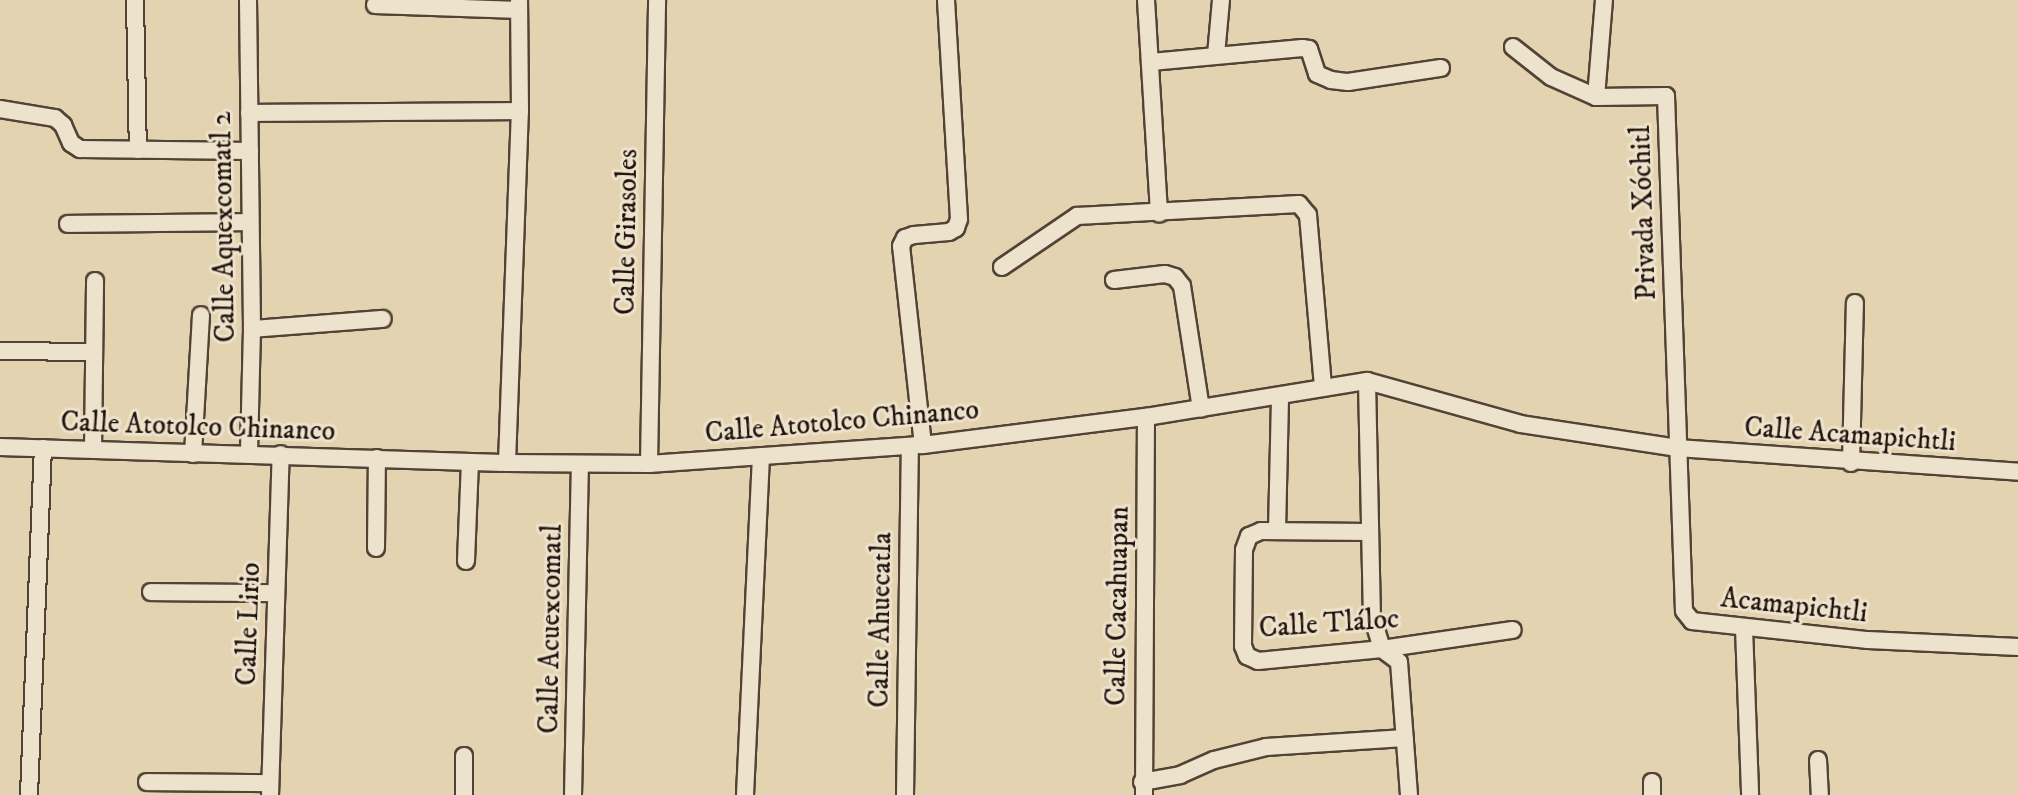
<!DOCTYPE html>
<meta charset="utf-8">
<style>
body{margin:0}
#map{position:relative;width:2018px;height:795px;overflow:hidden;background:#e4d3b0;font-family:"IM FELL DW Pica",serif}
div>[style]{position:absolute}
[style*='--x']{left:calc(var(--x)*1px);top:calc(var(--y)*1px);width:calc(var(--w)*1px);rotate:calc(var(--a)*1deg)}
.roads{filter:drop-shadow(2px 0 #524336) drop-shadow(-2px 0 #524336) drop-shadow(0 2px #524336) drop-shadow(0 -2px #524336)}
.street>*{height:16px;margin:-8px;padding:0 8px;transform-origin:8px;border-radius:8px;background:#ede2cc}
span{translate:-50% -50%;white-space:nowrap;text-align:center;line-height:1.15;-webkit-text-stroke:6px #ede2cc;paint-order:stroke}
.street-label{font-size:28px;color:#22130e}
</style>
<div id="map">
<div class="roads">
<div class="street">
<div style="--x:135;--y:0;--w:150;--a:88.9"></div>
<div style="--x:248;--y:0;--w:329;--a:89.3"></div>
<div style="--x:252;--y:329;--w:124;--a:91.4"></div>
<div style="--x:1146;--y:0;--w:214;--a:86.5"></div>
<div style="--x:375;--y:5;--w:144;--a:2"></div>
<div style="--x:1513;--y:47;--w:48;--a:38.3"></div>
<div style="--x:1551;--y:77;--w:49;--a:24"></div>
<div style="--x:1596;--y:97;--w:70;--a:-0.8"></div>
<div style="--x:1666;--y:96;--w:515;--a:88"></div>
<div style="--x:1684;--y:611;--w:13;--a:51"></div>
<div style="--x:1692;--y:621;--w:177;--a:6.2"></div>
<div style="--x:1868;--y:640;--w:150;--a:2.7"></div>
<div style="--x:1216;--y:55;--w:55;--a:-84.8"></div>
<div style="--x:1151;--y:62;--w:152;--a:-5.3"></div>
<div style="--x:1302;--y:48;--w:7;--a:8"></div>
<div style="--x:1309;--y:49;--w:26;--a:72"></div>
<div style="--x:1317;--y:74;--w:15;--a:23"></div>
<div style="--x:1331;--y:80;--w:17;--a:7"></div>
<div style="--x:1348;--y:82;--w:94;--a:-8.6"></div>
<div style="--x:1596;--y:97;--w:97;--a:-85.3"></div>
<div style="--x:0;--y:109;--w:56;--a:9.3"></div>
<div style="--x:55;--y:118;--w:11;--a:41"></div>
<div style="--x:63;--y:125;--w:20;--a:66"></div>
<div style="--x:71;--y:143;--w:11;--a:34"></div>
<div style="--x:80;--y:149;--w:170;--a:0.7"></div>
<div style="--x:249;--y:113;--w:271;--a:-0.4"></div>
<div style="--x:68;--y:224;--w:182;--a:-0.6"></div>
<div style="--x:1002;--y:267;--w:91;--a:-34.2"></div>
<div style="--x:1077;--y:216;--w:222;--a:-3.1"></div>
<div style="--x:1299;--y:204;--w:14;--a:51"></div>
<div style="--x:1308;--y:215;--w:173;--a:85"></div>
<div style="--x:1114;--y:280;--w:51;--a:-6.7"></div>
<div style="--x:1165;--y:274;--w:10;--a:17"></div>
<div style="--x:1175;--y:277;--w:11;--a:52"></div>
<div style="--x:1182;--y:286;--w:124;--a:81.2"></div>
<div style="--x:252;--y:329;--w:131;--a:-4.4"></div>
<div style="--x:0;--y:351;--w:94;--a:0.6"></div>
<div style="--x:1367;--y:381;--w:235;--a:88.8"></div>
<div style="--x:1372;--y:616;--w:34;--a:73"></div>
<div style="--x:1382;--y:649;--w:21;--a:37"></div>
<div style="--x:1399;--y:662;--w:133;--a:85.7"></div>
<div style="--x:923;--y:445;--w:200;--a:-96.3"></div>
<div style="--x:901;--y:246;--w:9;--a:-63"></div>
<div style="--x:905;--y:238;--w:9;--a:-18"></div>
<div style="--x:914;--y:235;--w:35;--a:-5"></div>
<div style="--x:949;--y:232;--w:8;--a:-30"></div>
<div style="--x:956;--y:228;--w:9;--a:-72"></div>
<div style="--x:959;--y:219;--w:219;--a:-93.4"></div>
<div style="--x:0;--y:447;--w:507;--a:1.81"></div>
<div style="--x:507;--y:463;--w:142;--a:0.4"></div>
<div style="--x:649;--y:464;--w:275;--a:-4"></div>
<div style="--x:923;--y:445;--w:225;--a:-7.2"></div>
<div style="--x:1146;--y:417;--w:224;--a:-9.3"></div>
<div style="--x:1367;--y:381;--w:160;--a:15.6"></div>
<div style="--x:1521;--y:424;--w:159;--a:8.7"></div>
<div style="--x:1678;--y:448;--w:341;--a:4"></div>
<div style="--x:93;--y:449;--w:168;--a:-89.3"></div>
<div style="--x:193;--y:454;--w:139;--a:-86.7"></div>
<div style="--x:507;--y:463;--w:352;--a:-87.9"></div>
<div style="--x:520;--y:111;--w:111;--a:-90.5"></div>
<div style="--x:1851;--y:463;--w:160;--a:-88.6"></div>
<div style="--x:649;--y:464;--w:464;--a:-89"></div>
<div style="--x:1277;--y:531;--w:134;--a:-88.7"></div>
<div style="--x:1370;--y:532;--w:109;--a:-179.5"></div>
<div style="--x:1261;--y:531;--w:13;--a:157"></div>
<div style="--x:1249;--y:536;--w:15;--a:110"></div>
<div style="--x:1244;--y:550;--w:96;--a:90.6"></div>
<div style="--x:1243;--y:646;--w:11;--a:68"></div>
<div style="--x:1247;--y:656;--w:12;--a:24"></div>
<div style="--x:1258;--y:661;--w:125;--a:-5.5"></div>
<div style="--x:1382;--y:649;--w:132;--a:-8.3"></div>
<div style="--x:376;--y:548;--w:90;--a:-89.4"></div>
<div style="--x:466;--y:561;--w:99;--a:-87.7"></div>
<div style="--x:151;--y:592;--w:124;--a:0.5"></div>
<div style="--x:1744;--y:628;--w:167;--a:87.9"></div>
<div style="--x:464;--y:756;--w:39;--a:90"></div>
<div style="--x:1818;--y:760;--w:35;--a:87"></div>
<div style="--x:147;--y:782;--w:123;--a:0.5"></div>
<div style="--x:1142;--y:782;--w:39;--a:-10"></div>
<div style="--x:1180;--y:775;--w:37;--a:-24"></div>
<div style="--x:1214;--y:760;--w:54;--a:-14"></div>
<div style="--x:1266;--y:747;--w:139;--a:-3.7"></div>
<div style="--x:29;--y:795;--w:347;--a:-87.7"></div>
<div style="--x:270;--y:795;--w:341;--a:-88.2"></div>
<div style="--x:573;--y:795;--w:331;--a:-88.8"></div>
<div style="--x:745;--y:795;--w:339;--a:-87.3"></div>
<div style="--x:905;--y:795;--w:349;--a:-89.2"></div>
<div style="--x:1144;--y:795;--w:378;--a:-89.7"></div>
<div style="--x:1652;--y:795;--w:13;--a:-90"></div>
</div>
</div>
<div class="street-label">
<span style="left:1644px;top:213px;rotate:-92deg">Privada Xóchitl</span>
<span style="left:224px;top:227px;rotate:-91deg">Calle Aquexcomatl 2</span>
<span style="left:627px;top:232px;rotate:-89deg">Calle Girasoles</span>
<span style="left:842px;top:422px;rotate:-5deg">Calle Atotolco Chinanco</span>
<span style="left:198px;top:427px;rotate:2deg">Calle Atotolco Chinanco</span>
<span style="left:1850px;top:435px;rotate:4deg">Calle Acamapichtli</span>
<span style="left:1118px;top:606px;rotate:-89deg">Calle Cacahuapan</span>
<span style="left:1794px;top:606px;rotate:6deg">Acamapichtli</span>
<span style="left:881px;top:620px;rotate:-89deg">Calle Ahuecatla</span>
<span style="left:249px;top:624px;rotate:-88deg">Calle Lirio</span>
<span style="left:1329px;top:624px;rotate:-4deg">Calle Tláloc</span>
<span style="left:551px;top:629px;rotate:-89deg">Calle Acuexcomatl</span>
</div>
</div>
